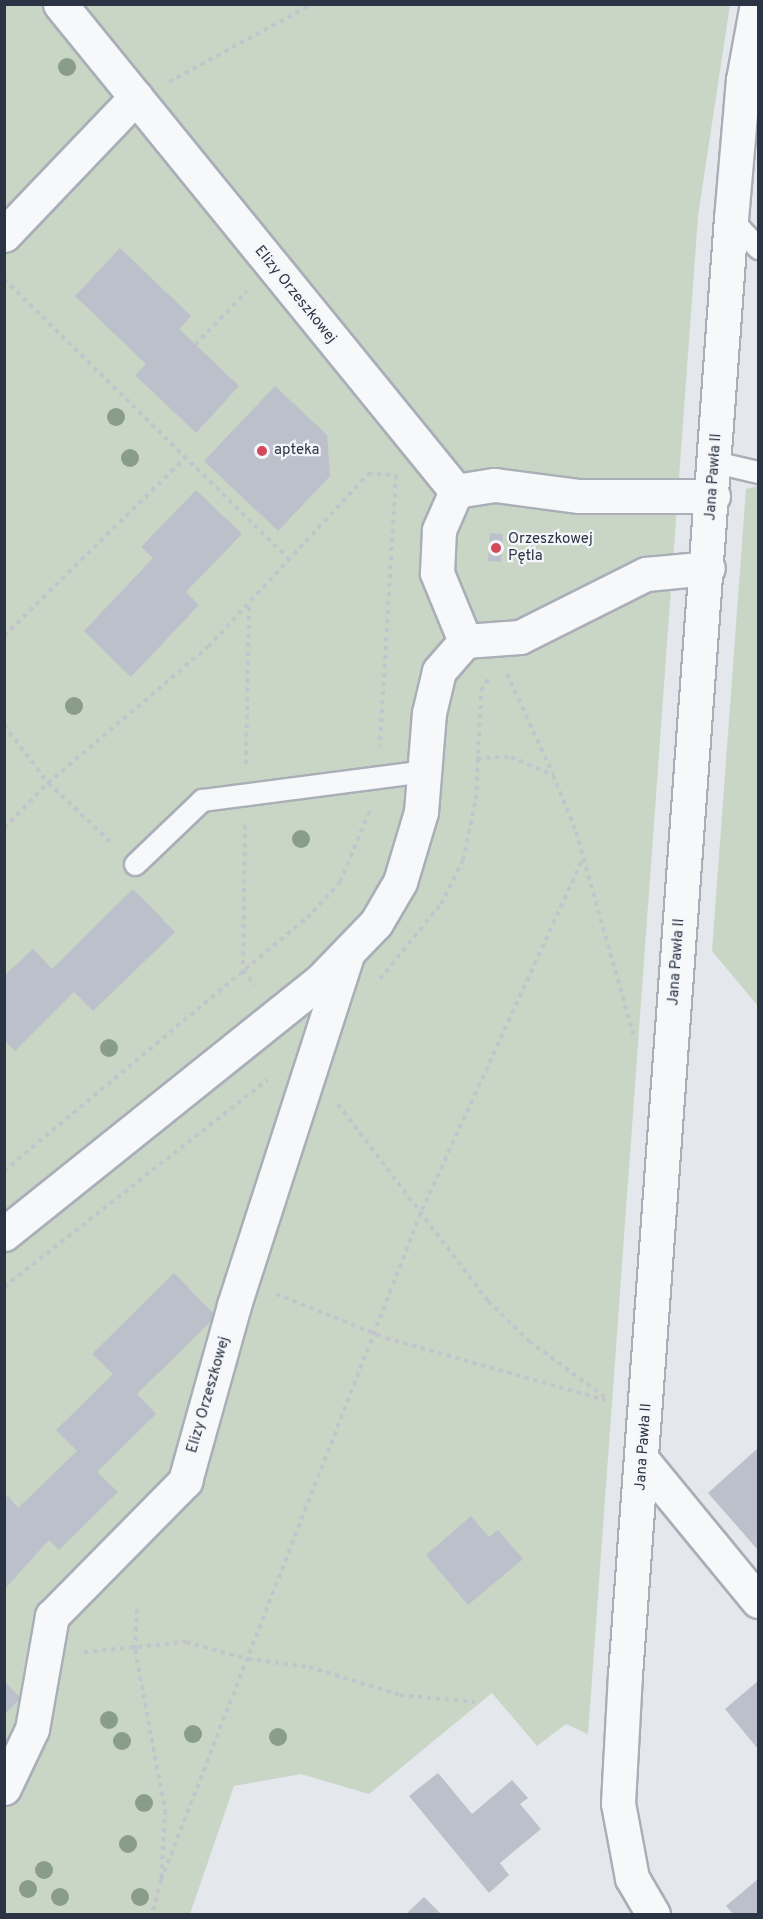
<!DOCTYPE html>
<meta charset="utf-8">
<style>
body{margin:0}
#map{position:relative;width:763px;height:1919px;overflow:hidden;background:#e4e7ec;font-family:Overpass,sans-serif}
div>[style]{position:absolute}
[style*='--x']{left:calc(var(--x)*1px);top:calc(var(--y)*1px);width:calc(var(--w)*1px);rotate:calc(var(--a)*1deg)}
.green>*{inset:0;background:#c9d6c5}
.building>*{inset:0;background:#bbc0ca;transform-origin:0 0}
.path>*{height:4px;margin-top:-2px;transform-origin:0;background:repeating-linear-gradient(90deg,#c2c5cb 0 4.5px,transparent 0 9px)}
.roads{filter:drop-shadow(2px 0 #a9aeb7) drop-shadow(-2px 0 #a9aeb7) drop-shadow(0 2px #a9aeb7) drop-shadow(0 -2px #a9aeb7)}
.service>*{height:21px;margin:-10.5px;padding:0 10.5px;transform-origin:10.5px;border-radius:10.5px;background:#f7f8fa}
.minor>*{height:33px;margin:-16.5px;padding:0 16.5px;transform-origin:16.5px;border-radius:16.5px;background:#f7f8fa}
.trees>*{width:18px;height:18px;margin:-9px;border-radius:50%;background:#899d89}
.dots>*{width:16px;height:16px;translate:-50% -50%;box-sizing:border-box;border:3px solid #f4f6f9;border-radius:50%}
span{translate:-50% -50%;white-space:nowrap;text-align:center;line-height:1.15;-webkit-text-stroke:4.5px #f4f6f9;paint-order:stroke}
.street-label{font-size:15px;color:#2b3445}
.poi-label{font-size:15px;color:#2b3445}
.left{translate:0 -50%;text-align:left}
.frame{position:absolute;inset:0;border:6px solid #2b3445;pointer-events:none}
</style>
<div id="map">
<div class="green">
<div style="clip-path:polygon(5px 5px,730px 5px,698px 216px,588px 1734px,566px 1724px,537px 1746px,492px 1693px,369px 1794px,301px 1774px,234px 1786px,190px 1914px,5px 1914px)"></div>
<div style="clip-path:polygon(758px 486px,758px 1006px,712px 951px,746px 489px)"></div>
</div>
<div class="building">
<div style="clip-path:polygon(120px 248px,191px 316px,179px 329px,239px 386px,196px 433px,135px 375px,146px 364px,75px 296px)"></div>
<div style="clip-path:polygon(275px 386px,327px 435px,330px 476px,278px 531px,204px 461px)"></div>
<div style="clip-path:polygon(196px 490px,242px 534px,186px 592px,199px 605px,131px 677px,84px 631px,153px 558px,141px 547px)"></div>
<div style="left:490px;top:533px;width:13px;height:28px;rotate:4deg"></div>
<div style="clip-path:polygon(133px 889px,175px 932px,93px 1011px,74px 992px,15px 1051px,4px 1040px,4px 976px,33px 949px,52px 969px)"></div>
<div style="clip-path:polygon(174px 1273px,216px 1316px,137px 1394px,156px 1414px,97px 1472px,118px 1492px,59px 1550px,49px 1540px,4px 1590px,4px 1499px,8px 1496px,18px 1508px,77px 1451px,56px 1430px,113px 1374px,92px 1354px)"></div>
<div style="clip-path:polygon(758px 1448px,758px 1550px,708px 1493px)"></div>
<div style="clip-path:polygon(471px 1516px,489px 1537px,498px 1530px,523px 1559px,468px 1605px,426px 1555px)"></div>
<div style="clip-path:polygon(4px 1681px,21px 1698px,4px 1715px)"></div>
<div style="clip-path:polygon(758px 1681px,758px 1749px,725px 1709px)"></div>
<div style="clip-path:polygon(438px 1773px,472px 1814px,512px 1780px,528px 1798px,520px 1804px,541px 1829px,500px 1863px,509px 1875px,489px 1893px,409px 1796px)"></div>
<div style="clip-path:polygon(758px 1879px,758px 1914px,733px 1914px,726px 1906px)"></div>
<div style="clip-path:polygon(424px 1897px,441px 1914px,406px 1914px)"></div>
</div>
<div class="path">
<div style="--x:169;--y:82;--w:163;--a:-28.6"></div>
<div style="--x:4;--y:279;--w:398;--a:44.5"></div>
<div style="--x:195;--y:345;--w:75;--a:-46.1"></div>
<div style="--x:4;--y:636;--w:255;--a:-44.5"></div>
<div style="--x:507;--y:674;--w:110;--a:65.3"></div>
<div style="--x:4;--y:725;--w:73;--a:52.8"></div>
<div style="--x:48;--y:783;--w:89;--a:43.2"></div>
<div style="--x:477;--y:758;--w:34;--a:-2"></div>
<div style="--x:511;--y:757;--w:46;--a:23.2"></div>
<div style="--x:553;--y:775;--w:61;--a:68"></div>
<div style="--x:576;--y:832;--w:210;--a:74.2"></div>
<div style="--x:246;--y:764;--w:160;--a:-88.9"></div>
<div style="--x:245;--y:825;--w:145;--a:90.8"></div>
<div style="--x:243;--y:970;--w:19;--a:54"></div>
<div style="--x:4;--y:828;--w:63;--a:-45.6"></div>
<div style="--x:48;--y:783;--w:210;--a:-40.4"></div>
<div style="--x:208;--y:647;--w:236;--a:-47.2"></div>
<div style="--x:368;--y:474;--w:28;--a:2"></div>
<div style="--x:396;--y:475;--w:272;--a:93.4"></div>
<div style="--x:380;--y:979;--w:97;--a:-50.9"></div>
<div style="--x:441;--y:904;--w:49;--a:-63.4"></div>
<div style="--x:463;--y:860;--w:62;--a:-78"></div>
<div style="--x:476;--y:799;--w:108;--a:-87.3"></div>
<div style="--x:481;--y:691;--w:17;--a:-59"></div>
<div style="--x:338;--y:1104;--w:248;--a:52.7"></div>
<div style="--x:488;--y:1301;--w:57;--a:44.3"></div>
<div style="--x:529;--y:1341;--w:99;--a:36.4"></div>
<div style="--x:4;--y:1171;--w:395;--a:-39.9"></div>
<div style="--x:307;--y:918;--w:49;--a:-47.5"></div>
<div style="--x:340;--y:882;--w:78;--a:-67.4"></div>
<div style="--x:4;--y:1287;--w:335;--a:-38.2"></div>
<div style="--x:276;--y:1294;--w:118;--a:21.8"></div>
<div style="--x:386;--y:1338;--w:228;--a:15.8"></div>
<div style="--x:137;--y:1609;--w:41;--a:92.8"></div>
<div style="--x:135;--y:1650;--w:163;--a:79.4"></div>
<div style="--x:165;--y:1810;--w:70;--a:93.3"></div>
<div style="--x:161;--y:1880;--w:35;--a:105"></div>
<div style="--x:84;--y:1652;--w:102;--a:-5.6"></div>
<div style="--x:186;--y:1642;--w:64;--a:15.3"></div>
<div style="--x:248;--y:1659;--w:62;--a:7.5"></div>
<div style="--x:309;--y:1667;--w:95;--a:17.1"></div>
<div style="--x:400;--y:1695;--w:75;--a:5.3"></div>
<div style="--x:161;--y:1880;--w:719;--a:-68.72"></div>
<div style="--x:422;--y:1210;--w:386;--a:-65.4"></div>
</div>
<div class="roads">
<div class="service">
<div style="--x:731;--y:219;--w:40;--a:47"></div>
<div style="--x:715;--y:462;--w:44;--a:13.1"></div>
<div style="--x:135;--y:864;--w:93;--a:-43.7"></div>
<div style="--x:202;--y:800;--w:225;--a:-7.4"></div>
</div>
<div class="minor">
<div style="--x:60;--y:4;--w:628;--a:50.88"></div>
<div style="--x:4;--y:235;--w:191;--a:-46.3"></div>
<div style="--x:456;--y:491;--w:39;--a:-9"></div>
<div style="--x:495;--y:485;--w:85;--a:7.5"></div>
<div style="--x:579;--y:496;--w:134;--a:0"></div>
<div style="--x:456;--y:491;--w:43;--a:113.6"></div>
<div style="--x:439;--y:530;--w:43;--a:92.7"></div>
<div style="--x:437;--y:573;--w:74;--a:67.6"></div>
<div style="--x:4;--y:1234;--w:403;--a:-38.7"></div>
<div style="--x:319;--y:982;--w:82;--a:-46"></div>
<div style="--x:376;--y:923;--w:48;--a:-59.7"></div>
<div style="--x:400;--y:882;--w:73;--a:-73.3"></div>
<div style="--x:421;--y:812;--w:99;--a:-85.4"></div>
<div style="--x:429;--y:713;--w:43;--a:-76.6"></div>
<div style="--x:439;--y:671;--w:40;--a:-49"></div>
<div style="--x:465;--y:641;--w:55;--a:-4.2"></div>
<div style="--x:520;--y:637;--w:141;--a:-26.6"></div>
<div style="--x:646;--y:574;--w:62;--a:-5.5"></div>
<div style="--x:643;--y:1461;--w:181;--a:50.6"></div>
<div style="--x:4;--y:1788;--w:65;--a:-64.6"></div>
<div style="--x:32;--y:1729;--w:115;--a:-80"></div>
<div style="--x:52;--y:1616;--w:190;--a:-45.4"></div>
<div style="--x:185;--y:1481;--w:183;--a:-74.4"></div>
<div style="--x:234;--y:1305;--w:365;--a:-72.1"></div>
<div style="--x:653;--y:1914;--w:42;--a:-120.3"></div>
<div style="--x:632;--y:1878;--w:76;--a:-100.6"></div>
<div style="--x:618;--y:1803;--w:128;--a:-86.9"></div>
<div style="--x:625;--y:1675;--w:1460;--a:-85.84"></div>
<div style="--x:731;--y:219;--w:140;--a:-85.1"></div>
<div style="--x:743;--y:80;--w:77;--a:-79.6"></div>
</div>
</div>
<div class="trees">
<div style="left:67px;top:67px"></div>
<div style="left:116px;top:417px"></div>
<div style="left:130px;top:458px"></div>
<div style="left:74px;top:706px"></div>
<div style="left:301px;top:839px"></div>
<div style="left:109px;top:1048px"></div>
<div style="left:109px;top:1720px"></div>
<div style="left:193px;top:1734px"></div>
<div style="left:278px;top:1737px"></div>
<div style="left:122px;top:1741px"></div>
<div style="left:144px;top:1803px"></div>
<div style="left:128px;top:1844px"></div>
<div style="left:44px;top:1870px"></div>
<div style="left:28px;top:1889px"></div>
<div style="left:60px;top:1897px"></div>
<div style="left:140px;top:1897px"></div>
</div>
<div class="dots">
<div style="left:262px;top:451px;background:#d1495b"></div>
<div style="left:496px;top:548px;background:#d1495b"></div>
</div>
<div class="street-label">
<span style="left:295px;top:295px;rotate:51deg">Elizy Orzeszkowej</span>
<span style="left:714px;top:477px;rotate:-86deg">Jana Pawła II</span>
<span style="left:677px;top:962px;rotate:-86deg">Jana Pawła II</span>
<span style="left:209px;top:1395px;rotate:-74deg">Elizy Orzeszkowej</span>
<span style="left:644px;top:1447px;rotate:-86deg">Jana Pawła II</span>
</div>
<div class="poi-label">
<span class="left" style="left:274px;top:451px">apteka</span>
<span class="left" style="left:508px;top:548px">Orzeszkowej<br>Pętla</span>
</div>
<div class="frame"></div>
</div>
